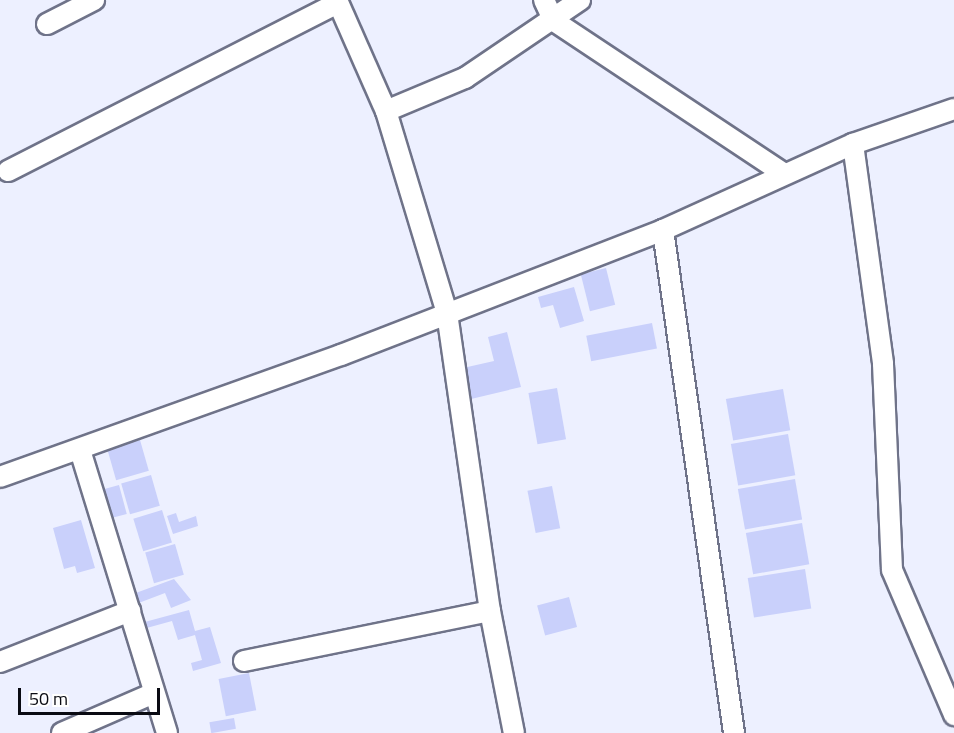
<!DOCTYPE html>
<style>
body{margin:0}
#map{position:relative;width:954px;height:733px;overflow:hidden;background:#edf0ff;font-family:"Titillium Web",sans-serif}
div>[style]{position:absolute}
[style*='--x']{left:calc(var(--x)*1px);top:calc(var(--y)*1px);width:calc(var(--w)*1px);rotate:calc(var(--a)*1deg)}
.building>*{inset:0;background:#c9d0fb;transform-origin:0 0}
.roads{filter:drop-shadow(2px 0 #6f7389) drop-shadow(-2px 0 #6f7389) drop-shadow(0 2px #6f7389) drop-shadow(0 -2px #6f7389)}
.minor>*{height:20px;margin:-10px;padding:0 10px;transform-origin:10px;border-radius:10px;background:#fff}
span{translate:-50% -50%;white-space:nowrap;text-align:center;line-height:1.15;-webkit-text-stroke:4.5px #fff;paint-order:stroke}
.scale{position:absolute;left:18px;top:688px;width:142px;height:27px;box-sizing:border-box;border:3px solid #0a0b13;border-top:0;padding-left:8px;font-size:18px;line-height:21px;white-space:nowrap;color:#0a0b13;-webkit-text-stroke:4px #fff;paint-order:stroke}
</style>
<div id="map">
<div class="building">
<div style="left:606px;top:268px;width:38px;height:26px;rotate:76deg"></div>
<div style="clip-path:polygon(574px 287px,584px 321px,560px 328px,553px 305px,541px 308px,538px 297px)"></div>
<div style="left:652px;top:323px;width:26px;height:67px;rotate:79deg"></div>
<div style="clip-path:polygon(507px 332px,521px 387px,471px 399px,463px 368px,494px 361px,488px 337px)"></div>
<div style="left:557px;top:388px;width:52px;height:29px;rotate:80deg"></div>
<div style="left:783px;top:389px;width:42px;height:58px;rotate:80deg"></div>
<div style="left:788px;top:434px;width:42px;height:58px;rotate:80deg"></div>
<div style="left:140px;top:440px;width:32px;height:34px;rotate:74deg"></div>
<div style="left:151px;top:475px;width:32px;height:31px;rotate:74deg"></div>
<div style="left:795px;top:479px;width:41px;height:58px;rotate:80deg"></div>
<div style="left:119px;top:485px;width:30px;height:15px;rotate:75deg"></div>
<div style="left:552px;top:486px;width:43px;height:25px;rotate:79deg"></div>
<div style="left:162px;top:510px;width:34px;height:30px;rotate:73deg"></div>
<div style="clip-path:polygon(176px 513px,179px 522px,196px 516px,198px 526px,173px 534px,167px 516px)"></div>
<div style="clip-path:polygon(81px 520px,95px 568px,77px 573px,75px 566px,64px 569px,53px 528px)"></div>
<div style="left:802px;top:523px;width:42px;height:57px;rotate:80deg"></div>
<div style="left:175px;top:544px;width:32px;height:31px;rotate:74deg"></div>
<div style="left:805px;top:569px;width:40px;height:58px;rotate:81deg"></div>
<div style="clip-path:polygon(174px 579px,191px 600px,171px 608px,165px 593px,136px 604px,133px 594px)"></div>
<div style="left:569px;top:597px;width:31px;height:33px;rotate:75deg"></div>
<div style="clip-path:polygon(189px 610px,195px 631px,210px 627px,221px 663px,193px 671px,191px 663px,202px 660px,195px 635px,178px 640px,172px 621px,143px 629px,141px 623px)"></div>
<div style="left:249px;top:673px;width:38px;height:31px;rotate:79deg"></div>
<div style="left:234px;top:718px;width:11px;height:25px;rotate:80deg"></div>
</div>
<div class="roads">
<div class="minor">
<div style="--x:337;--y:0;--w:121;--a:66.2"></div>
<div style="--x:386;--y:111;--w:211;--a:73.2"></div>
<div style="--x:447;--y:313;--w:301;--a:81.8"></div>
<div style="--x:490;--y:611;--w:124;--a:78.9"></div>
<div style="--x:544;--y:0;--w:23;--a:65"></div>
<div style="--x:554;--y:21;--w:275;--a:33.6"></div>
<div style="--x:47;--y:24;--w:53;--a:-27.1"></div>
<div style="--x:386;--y:111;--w:86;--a:-22.7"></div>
<div style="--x:465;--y:78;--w:139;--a:-34.1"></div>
<div style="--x:853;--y:144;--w:222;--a:82.2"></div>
<div style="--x:883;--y:364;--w:206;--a:87.5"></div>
<div style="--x:892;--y:570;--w:158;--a:66.8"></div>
<div style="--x:8;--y:171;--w:370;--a:-27"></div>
<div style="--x:663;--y:230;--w:508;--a:81.97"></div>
<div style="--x:80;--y:450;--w:296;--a:72.9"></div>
<div style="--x:0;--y:477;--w:362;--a:-19.7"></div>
<div style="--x:341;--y:355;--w:345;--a:-21.2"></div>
<div style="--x:663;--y:230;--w:209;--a:-24.4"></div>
<div style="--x:853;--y:144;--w:107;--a:-19.1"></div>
<div style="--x:244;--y:661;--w:251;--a:-11.5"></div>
<div style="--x:0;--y:662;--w:140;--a:-21.4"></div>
<div style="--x:62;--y:733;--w:100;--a:-23.5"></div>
</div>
</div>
<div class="scale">50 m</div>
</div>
